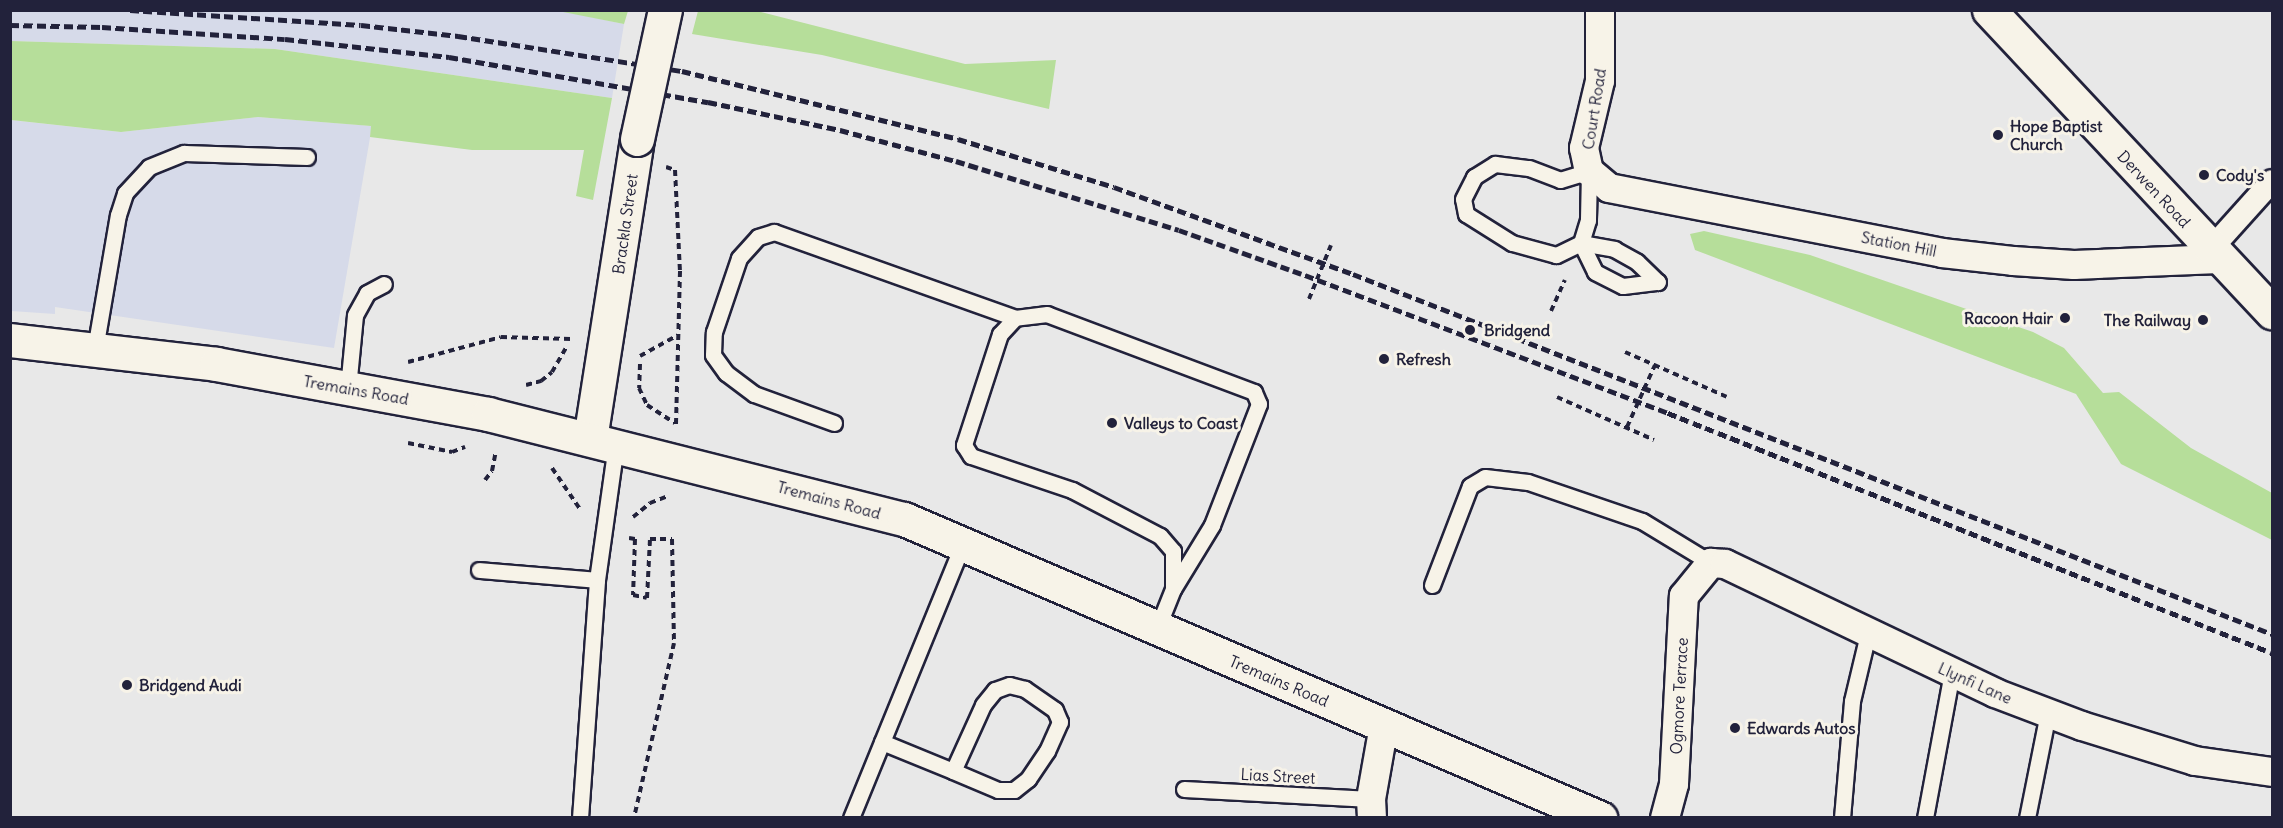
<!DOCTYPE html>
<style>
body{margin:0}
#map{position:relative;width:2283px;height:828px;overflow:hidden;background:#e8e8e8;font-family:Delius,sans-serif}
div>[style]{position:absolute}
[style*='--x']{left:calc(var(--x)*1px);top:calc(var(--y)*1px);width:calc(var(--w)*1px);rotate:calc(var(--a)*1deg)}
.built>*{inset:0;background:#d6dae9}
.green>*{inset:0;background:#b6de9a}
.path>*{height:4px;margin-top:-2px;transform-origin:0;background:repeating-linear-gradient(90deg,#22223b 0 6px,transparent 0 10.5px)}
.roads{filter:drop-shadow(2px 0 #22223b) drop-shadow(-2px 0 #22223b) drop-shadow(0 2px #22223b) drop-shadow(0 -2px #22223b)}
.service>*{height:15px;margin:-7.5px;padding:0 7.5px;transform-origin:7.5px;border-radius:7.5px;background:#f7f3e8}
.pedestrian>*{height:22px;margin:-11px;padding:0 11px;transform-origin:11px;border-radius:11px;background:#f7f3e8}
.minor>*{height:28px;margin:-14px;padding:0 14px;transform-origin:14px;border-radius:14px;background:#f7f3e8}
.tertiary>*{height:33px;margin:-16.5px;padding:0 16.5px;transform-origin:16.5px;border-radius:16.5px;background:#f7f3e8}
.secondary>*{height:33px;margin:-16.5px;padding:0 16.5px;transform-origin:16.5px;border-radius:16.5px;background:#f7f3e8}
.rail>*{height:4.5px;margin-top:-2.25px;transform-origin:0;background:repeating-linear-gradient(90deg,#22223b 0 9px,transparent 0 13.5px)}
.path-bridge>*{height:4px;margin-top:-2px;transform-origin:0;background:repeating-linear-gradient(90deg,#22223b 0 6px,transparent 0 10.5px)}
.bridges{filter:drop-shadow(2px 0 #22223b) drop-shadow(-2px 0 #22223b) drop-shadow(0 2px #22223b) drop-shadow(0 -2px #22223b)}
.tertiary-bridge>*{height:33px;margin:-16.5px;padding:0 16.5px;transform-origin:16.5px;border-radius:16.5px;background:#f7f3e8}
.dots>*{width:16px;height:16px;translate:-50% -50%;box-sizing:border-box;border:3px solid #f7f3e8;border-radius:50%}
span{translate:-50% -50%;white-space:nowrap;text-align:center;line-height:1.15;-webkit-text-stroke:6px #f7f3e8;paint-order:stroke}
.street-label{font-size:16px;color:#22223b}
.poi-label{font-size:16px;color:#22223b;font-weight:700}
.left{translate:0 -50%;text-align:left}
.right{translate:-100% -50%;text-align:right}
.frame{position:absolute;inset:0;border:12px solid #22223b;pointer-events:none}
</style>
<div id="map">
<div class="built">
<div style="clip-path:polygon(11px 10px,558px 10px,624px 24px,612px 98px,275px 49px,11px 41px)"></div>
<div style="clip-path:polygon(258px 117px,372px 126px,334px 348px,55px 307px,55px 314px,11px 311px,10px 120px,121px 132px)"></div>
</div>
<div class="green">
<div style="clip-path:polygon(558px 11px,628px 11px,624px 24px)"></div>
<div style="clip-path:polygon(698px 11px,757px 11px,965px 64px,1056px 60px,1049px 109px,822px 55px,692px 34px)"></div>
<div style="clip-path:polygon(11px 41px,275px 49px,612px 98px,593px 200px,576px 196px,584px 150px,472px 150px,370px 137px,371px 126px,258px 117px,121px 132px,11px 120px)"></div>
<div style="clip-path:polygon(1704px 231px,1810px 255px,2033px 332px,2064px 348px,2103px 393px,2119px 392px,2191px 448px,2272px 493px,2272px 540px,2121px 464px,2076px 394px,1695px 250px,1690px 234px)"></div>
</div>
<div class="path">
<div style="--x:666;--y:167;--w:9;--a:18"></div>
<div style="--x:675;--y:170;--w:101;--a:87.2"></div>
<div style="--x:680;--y:271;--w:155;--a:91.5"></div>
<div style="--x:1551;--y:311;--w:34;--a:-66"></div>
<div style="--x:1625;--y:352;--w:111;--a:23.8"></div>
<div style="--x:640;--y:356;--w:43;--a:-28.9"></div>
<div style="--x:408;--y:362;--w:96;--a:-15"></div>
<div style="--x:501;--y:337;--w:70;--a:1.6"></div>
<div style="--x:640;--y:364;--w:24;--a:92"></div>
<div style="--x:639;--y:388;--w:19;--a:65"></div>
<div style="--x:647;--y:405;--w:33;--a:33"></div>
<div style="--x:526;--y:385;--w:16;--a:-15"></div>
<div style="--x:541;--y:381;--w:14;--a:-39"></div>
<div style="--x:552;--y:372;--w:28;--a:-60"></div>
<div style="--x:1557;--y:397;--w:106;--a:23.9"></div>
<div style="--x:408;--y:443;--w:45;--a:11.6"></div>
<div style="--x:452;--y:452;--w:14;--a:-21"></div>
<div style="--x:552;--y:468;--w:50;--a:55.7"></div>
<div style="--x:485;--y:480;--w:11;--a:-52"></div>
<div style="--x:492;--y:471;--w:20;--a:-79"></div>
<div style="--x:633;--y:517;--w:22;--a:-39"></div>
<div style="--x:650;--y:503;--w:19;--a:-21"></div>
<div style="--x:629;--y:538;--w:6;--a:9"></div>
<div style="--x:635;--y:539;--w:56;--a:92"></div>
<div style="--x:633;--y:595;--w:14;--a:12"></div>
<div style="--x:647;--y:598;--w:59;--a:-87.1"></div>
<div style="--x:650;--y:539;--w:22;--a:0"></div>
<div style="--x:672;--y:539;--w:104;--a:88.9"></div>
<div style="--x:674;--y:643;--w:180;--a:102.9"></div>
</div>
<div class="roads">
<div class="service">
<div style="--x:1495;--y:164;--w:34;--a:7"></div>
<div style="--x:1529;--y:168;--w:33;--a:21"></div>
<div style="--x:1560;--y:180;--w:30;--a:-17"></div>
<div style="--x:1589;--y:171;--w:49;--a:91.2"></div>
<div style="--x:1588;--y:220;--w:24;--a:107"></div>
<div style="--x:1581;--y:243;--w:28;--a:154"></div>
<div style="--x:1556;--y:255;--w:46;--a:-164.7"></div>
<div style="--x:1512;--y:243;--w:54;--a:-147.8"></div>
<div style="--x:1466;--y:214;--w:15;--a:-101"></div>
<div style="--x:1463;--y:199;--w:25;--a:-63"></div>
<div style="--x:1474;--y:177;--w:25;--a:-32"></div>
<div style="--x:1581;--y:243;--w:32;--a:64"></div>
<div style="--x:1595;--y:272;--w:31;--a:27"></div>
<div style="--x:1623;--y:286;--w:35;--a:-7"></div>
<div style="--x:1581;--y:243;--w:34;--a:10"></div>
<div style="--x:1614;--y:249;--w:26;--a:29"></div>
<div style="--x:1637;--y:262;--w:29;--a:44"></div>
<div style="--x:95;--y:349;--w:136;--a:-80.3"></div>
<div style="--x:118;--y:215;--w:23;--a:-72"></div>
<div style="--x:125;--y:193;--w:35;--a:-47"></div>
<div style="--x:149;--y:167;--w:38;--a:-22"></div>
<div style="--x:184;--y:153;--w:123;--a:1.9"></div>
<div style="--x:348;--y:388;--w:73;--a:-84.5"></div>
<div style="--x:355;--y:315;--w:25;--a:-61"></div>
<div style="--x:367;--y:293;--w:19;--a:-28"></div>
<div style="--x:834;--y:423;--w:85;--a:-160.1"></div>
<div style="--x:754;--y:394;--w:35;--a:-143"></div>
<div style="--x:726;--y:373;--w:22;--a:-126"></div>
<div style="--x:713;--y:355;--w:23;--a:-88"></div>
<div style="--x:714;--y:332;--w:78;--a:-71.3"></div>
<div style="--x:739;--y:258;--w:28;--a:-48"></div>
<div style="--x:758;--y:237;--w:17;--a:-17"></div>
<div style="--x:774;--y:232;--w:256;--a:19.6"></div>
<div style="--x:479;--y:570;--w:118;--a:4.8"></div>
<div style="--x:1432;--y:585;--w:106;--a:-69"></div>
<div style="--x:1470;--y:486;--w:17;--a:-31"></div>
<div style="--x:1485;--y:477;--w:43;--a:6.6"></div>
<div style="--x:1528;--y:482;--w:120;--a:18.9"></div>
<div style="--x:1642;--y:521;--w:81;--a:31.3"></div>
<div style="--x:1157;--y:629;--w:43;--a:-68.2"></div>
<div style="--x:1173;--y:589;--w:75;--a:-58.6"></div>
<div style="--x:1212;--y:525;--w:130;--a:-68.8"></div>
<div style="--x:1259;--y:404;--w:13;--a:-113"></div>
<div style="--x:1254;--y:392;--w:221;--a:-159.4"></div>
<div style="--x:1047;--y:314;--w:32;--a:173"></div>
<div style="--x:1015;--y:318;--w:22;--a:133"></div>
<div style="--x:1000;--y:334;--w:117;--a:108"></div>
<div style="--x:964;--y:445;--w:13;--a:58"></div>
<div style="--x:971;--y:456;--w:107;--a:18.6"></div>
<div style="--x:1072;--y:490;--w:99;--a:27.6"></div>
<div style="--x:1160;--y:536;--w:20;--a:49"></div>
<div style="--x:1173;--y:551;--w:38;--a:90"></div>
<div style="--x:882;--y:742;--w:77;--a:22.2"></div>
<div style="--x:953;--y:771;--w:49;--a:22.9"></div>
<div style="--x:998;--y:790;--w:16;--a:0"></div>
<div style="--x:1014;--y:790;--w:18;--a:-38"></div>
<div style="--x:1028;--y:779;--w:34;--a:-56"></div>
<div style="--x:1047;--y:751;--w:32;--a:-66"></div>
<div style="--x:1060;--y:722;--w:13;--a:-113"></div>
<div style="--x:1055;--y:710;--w:37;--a:-145"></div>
<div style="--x:1025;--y:689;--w:16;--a:-166"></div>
<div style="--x:1009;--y:685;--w:15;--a:160"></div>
<div style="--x:995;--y:690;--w:19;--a:129"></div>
<div style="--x:983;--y:705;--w:72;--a:114.4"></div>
<div style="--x:1184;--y:789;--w:187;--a:3.1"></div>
<div style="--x:580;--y:818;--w:239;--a:-85.9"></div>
<div style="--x:597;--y:580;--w:136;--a:-82"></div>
<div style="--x:851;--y:818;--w:297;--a:-67.8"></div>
<div style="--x:1842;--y:818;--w:117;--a:-85.1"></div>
<div style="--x:1852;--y:701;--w:69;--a:-76.6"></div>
<div style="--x:1925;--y:818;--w:147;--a:-79.5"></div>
<div style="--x:2027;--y:818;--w:107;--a:-78.7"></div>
</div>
<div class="pedestrian">
<div style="--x:2211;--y:249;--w:91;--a:-48.1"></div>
</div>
<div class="minor">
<div style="--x:1600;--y:10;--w:71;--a:90"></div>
<div style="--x:1600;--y:81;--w:69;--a:103.4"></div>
<div style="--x:1584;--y:148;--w:24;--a:78"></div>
<div style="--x:1589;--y:171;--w:26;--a:40"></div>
<div style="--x:1609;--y:188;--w:339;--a:11"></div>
<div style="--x:1942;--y:253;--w:71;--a:6.4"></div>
<div style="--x:2013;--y:261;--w:61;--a:3.8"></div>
<div style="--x:2074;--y:265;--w:145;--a:-2.4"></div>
<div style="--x:1372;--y:818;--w:19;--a:-93"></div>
<div style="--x:1371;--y:799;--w:75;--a:-80"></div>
<div style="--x:1665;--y:818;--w:35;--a:-75"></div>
<div style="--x:1674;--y:784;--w:188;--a:-87"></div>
<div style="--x:1684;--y:596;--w:43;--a:-50.7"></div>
<div style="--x:1711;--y:563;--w:14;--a:4"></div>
<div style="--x:1725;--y:564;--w:299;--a:25.5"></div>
<div style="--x:1995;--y:693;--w:93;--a:20.8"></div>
<div style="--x:2082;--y:726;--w:118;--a:17.2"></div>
<div style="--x:2195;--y:761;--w:78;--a:8.1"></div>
</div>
<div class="tertiary">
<div style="--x:1989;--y:10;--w:414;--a:46.9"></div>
<div style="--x:590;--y:439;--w:304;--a:-81.1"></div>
</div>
<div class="secondary">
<div style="--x:10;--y:340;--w:207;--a:6.6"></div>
<div style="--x:216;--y:364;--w:277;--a:10.4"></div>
<div style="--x:488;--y:414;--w:429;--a:14.2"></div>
<div style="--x:904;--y:519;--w:758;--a:23.25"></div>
</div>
</div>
<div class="rail">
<div style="--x:130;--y:10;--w:231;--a:3.7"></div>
<div style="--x:361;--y:25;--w:98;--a:6.5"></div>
<div style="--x:458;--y:36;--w:227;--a:8.9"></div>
<div style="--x:682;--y:71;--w:284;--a:13.8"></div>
<div style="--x:958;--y:139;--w:163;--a:17.1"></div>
<div style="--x:1114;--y:187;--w:254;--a:20"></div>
<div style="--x:1353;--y:274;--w:987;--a:21.39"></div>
<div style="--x:10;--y:25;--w:92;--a:1.2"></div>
<div style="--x:102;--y:27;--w:183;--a:3.8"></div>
<div style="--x:285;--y:39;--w:165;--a:6.3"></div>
<div style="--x:449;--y:57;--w:263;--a:9.9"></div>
<div style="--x:708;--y:102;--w:135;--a:12"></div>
<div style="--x:840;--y:130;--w:120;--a:15"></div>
<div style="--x:956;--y:161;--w:233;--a:17.2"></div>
<div style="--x:1179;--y:230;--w:134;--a:19.7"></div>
<div style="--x:1305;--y:275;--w:388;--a:20.8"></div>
<div style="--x:1668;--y:413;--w:650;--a:21.67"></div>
</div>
<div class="path-bridge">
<div style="--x:1309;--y:299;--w:58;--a:-67.8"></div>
<div style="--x:1627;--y:427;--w:68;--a:-65.7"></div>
</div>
<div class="bridges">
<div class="tertiary-bridge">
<div style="--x:637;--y:139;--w:132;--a:-77.8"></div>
</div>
</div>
<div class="dots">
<div style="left:1998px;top:135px;background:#22223b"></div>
<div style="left:2204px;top:175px;background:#22223b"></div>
<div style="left:2065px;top:318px;background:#22223b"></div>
<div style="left:2203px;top:320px;background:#22223b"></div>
<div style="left:1470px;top:330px;background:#22223b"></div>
<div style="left:1384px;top:359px;background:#22223b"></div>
<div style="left:1112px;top:423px;background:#22223b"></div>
<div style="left:127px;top:685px;background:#22223b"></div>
<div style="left:1735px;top:728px;background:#22223b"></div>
</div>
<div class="street-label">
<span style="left:1594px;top:109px;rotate:-81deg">Court Road</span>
<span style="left:2154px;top:189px;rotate:47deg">Derwen Road</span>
<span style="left:625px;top:224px;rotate:-82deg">Brackla Street</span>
<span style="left:1899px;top:244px;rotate:11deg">Station Hill</span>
<span style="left:356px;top:390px;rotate:10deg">Tremains Road</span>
<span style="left:829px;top:500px;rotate:15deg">Tremains Road</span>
<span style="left:1279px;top:681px;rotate:23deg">Tremains Road</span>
<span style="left:1975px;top:683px;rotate:24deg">Llynfi Lane</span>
<span style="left:1679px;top:696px;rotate:-87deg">Ogmore Terrace</span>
<span style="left:1278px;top:776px;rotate:3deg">Lias Street</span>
</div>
<div class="poi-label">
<span class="left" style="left:2010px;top:135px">Hope Baptist<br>Church</span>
<span class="left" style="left:2216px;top:175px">Cody's</span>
<span class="right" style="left:2053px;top:318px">Racoon Hair</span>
<span class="right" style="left:2191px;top:320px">The Railway</span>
<span class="left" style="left:1484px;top:330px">Bridgend</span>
<span class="left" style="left:1396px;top:359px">Refresh</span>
<span class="left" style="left:1124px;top:423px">Valleys to Coast</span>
<span class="left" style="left:139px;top:685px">Bridgend Audi</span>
<span class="left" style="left:1747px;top:728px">Edwards Autos</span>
</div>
<div class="frame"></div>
</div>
